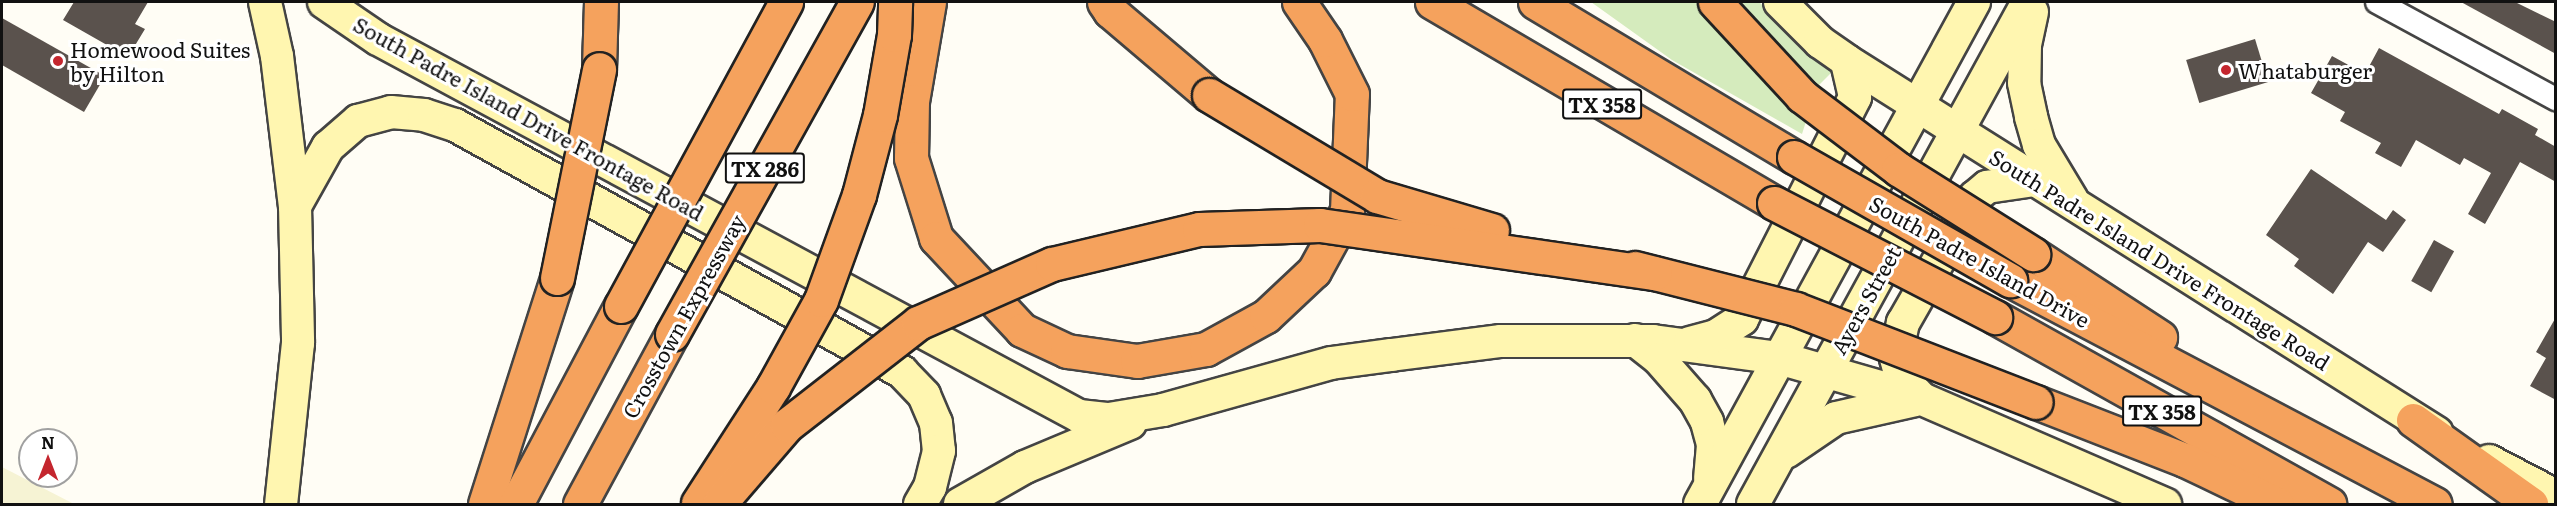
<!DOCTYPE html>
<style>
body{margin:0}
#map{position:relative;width:2557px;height:506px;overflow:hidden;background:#fffdf5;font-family:Literata,serif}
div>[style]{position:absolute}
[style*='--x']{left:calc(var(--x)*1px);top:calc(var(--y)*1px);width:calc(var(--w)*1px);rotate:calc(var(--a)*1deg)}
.farmland>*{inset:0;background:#f6f3d4}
.green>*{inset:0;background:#d5ebbd}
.building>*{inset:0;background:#5a524d;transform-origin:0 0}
.roads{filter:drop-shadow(2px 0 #444) drop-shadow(-2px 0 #444) drop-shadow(0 2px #444) drop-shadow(0 -2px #444)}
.minor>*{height:22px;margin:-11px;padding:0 11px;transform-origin:11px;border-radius:11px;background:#fff}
.secondary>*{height:32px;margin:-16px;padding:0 16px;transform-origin:16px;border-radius:16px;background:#fff6b0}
.motorway>*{height:33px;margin:-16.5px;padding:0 16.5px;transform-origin:16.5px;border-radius:16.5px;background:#f5a25d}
.bridges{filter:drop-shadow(2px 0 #222) drop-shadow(-2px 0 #222) drop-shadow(0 2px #222) drop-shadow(0 -2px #222)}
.motorway-bridge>*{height:33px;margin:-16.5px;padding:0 16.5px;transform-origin:16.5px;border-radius:16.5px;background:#f5a25d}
.dots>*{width:16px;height:16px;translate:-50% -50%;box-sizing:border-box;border:3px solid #fff;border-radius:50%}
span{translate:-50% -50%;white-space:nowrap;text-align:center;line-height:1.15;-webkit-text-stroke:6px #fff;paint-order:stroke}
.shield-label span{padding:2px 4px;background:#fff;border:2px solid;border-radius:4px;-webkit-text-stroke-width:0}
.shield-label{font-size:20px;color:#111;font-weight:700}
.poi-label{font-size:21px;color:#111}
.left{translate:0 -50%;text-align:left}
.street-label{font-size:21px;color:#111}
.frame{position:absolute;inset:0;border:3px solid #111;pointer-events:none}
.north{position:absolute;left:18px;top:428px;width:60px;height:60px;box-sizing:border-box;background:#fff;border:2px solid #a0a0a0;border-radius:50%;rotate:0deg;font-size:16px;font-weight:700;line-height:24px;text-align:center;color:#111}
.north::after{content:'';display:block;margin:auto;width:21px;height:27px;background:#c4262e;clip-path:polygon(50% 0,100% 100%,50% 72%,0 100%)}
</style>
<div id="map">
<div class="farmland">
<div style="clip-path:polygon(2px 467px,74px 504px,2px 504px)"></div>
</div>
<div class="green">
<div style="clip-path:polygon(1591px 2px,1759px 2px,1834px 70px,1817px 87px,1802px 134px,1672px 60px)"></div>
</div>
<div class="building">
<div style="clip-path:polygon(74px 2px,148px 2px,135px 24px,145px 29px,128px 57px,63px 20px)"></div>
<div style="clip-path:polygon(2461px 2px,2515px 2px,2556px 22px,2556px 54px)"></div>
<div style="clip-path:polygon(2px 18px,105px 76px,84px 112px,2px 65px)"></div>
<div style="left:2255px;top:39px;width:45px;height:72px;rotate:73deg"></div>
<div style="clip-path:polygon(2379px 48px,2499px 114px,2502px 109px,2538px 129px,2535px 135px,2556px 147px,2556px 182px,2520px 162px,2485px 224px,2468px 214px,2491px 173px,2464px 158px,2460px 165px,2416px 140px,2401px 167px,2375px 153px,2381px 143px,2340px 121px,2345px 112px,2311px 93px,2332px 56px,2365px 74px)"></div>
<div style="clip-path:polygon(2311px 169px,2386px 220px,2393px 210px,2406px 220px,2383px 252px,2368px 242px,2333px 294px,2294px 266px,2299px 259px,2266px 235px)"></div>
<div style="left:2434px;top:240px;width:23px;height:47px;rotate:29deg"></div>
<div style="clip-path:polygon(2556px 317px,2556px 400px,2530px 386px,2546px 358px,2536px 352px)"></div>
</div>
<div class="roads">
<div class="minor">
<div style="--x:2377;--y:2;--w:204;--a:28.5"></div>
</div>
<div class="secondary">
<div style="--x:265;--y:2;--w:55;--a:77.5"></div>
<div style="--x:277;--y:56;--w:151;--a:83.2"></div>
<div style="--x:295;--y:206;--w:137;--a:88.7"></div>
<div style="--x:298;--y:343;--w:162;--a:96"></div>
<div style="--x:324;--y:2;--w:65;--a:34.4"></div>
<div style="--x:378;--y:39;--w:796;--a:28.27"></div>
<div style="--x:1079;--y:416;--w:30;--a:6"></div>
<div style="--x:1109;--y:419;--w:55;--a:-9.5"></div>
<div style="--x:1163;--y:410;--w:174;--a:-15.6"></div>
<div style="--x:1331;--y:363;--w:61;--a:-7.6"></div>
<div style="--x:1391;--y:355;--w:111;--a:-7.3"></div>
<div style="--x:1501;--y:341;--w:152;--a:0"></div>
<div style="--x:1653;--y:341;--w:127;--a:7.7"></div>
<div style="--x:1779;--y:358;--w:149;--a:16"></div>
<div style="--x:1922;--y:399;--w:265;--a:23.4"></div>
<div style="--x:1780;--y:2;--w:57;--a:45"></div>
<div style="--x:1820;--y:42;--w:33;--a:35"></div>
<div style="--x:1847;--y:61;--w:697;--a:32.23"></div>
<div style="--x:2032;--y:12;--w:33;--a:102"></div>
<div style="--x:2025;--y:44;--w:39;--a:91"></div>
<div style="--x:2024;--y:83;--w:35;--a:78"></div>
<div style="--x:2031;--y:117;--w:29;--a:74"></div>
<div style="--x:2039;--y:145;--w:64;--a:59"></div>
<div style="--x:295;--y:206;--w:68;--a:-60.8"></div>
<div style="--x:328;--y:147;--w:40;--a:-41"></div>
<div style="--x:358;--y:121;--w:34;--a:-15"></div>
<div style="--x:391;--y:112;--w:33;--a:5"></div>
<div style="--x:424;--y:115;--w:33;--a:18"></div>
<div style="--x:455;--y:125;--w:511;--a:28.92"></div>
<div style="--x:902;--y:372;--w:32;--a:46"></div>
<div style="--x:924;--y:395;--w:30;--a:67"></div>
<div style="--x:936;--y:423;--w:28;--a:84"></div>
<div style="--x:939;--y:451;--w:37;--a:104"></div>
<div style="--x:930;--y:487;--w:20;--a:120"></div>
<div style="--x:1635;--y:340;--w:31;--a:38"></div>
<div style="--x:1659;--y:359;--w:55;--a:48.7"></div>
<div style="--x:1695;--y:400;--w:25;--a:61"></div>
<div style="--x:1707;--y:422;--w:24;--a:75"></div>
<div style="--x:1713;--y:445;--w:33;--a:95"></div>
<div style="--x:1690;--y:343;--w:27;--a:-15"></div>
<div style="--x:1716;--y:336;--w:31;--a:-33"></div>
<div style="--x:1742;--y:319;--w:249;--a:-63"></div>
<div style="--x:1855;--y:97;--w:37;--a:-103"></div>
<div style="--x:1922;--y:399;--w:30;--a:-134"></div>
<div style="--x:1901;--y:377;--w:20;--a:-105"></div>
<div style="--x:1896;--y:358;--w:36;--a:-79"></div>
<div style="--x:1903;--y:323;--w:145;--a:-60.3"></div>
<div style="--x:1975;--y:197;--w:16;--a:-40"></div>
<div style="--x:1987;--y:187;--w:48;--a:-8.5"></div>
<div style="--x:1786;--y:452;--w:60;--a:-34.2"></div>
<div style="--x:1836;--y:418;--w:81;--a:-12.8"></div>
<div style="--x:2489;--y:461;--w:76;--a:27.6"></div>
<div style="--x:960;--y:504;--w:75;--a:-29.6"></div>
<div style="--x:1025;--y:467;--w:114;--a:-22.7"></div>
<div style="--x:1700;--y:504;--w:572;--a:-61.37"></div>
<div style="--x:1753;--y:504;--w:572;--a:-61.29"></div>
</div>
<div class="motorway">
<div style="--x:929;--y:2;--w:100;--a:99.7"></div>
<div style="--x:912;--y:101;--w:57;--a:91"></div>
<div style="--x:911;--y:158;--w:84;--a:72.6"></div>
<div style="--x:936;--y:238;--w:126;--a:46.9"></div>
<div style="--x:1022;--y:330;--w:50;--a:25"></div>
<div style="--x:1067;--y:351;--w:71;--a:8.1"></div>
<div style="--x:1137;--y:361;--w:70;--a:-9.9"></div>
<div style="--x:1206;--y:349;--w:68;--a:-28.8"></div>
<div style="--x:1266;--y:316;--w:66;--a:-43.2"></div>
<div style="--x:1314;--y:271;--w:68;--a:-61.2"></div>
<div style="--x:1347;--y:211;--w:117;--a:-87.6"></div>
<div style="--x:1352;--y:94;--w:60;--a:-116.6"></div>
<div style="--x:1325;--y:40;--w:46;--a:-124.4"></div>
<div style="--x:1104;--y:2;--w:11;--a:56"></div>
<div style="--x:1110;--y:11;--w:130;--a:40.3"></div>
<div style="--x:1432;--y:2;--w:397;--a:30.4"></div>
<div style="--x:1535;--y:2;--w:302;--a:30.9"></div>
<div style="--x:599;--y:69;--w:67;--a:-88.3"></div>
<div style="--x:2033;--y:254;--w:152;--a:33.2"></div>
<div style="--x:2010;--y:280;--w:480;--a:27.8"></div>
<div style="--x:1995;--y:317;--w:383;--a:29.2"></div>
<div style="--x:2036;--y:402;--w:160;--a:21.3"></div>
<div style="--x:2185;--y:460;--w:102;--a:25.6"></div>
<div style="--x:2413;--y:420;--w:145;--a:35.4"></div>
<div style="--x:485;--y:504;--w:237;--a:-72.3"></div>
<div style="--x:516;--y:504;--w:224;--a:-62.1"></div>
<div style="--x:580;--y:504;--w:193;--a:-61.6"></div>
</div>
</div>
<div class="bridges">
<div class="motorway-bridge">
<div style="--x:1715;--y:2;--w:128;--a:47.2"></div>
<div style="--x:1802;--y:96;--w:121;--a:37.2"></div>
<div style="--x:1898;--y:169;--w:160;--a:32.2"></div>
<div style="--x:1209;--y:95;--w:196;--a:31"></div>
<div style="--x:1377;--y:196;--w:120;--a:16.5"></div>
<div style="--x:1794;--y:157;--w:249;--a:29.7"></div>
<div style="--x:1774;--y:203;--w:249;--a:27.3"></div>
<div style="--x:1635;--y:268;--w:166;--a:14.3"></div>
<div style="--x:1796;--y:309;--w:257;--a:21.2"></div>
<div style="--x:557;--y:278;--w:213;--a:-78.6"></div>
<div style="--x:621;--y:306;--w:346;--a:-61.5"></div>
<div style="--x:672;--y:334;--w:380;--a:-60.9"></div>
<div style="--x:698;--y:503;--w:138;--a:-57.1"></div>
<div style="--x:773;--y:387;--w:99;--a:-61.1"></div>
<div style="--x:821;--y:300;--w:112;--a:-70.1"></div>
<div style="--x:859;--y:195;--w:83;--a:-75.3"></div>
<div style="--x:880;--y:115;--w:81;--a:-80.1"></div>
<div style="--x:894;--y:35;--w:33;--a:-88"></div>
<div style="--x:719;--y:504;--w:104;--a:-49.3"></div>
<div style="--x:787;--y:425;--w:166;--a:-37.9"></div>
<div style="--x:918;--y:323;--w:146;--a:-23.8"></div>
<div style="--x:1052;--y:264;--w:151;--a:-13.4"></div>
<div style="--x:1199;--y:229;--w:121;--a:-1.9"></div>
<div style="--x:1320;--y:225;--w:338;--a:8.2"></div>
</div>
</div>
<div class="dots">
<div style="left:58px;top:61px;background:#c4262e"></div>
<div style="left:2226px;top:70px;background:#c4262e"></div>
</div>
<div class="shield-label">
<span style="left:1602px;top:104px">TX 358</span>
<span style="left:765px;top:168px">TX 286</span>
<span style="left:2162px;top:411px">TX 358</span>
</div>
<div class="poi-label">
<span class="left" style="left:70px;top:61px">Homewood Suites<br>by Hilton</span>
<span class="left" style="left:2238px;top:70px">Whataburger</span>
</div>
<div class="street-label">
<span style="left:529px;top:118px;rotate:29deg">South Padre Island Drive Frontage Road</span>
<span style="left:2160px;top:259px;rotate:32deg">South Padre Island Drive Frontage Road</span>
<span style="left:1980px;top:261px;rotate:29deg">South Padre Island Drive</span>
<span style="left:1865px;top:300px;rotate:-61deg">Ayers Street</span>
<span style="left:683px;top:316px;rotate:-61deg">Crosstown Expressway</span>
</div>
<div class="frame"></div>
<div class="north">N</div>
</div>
